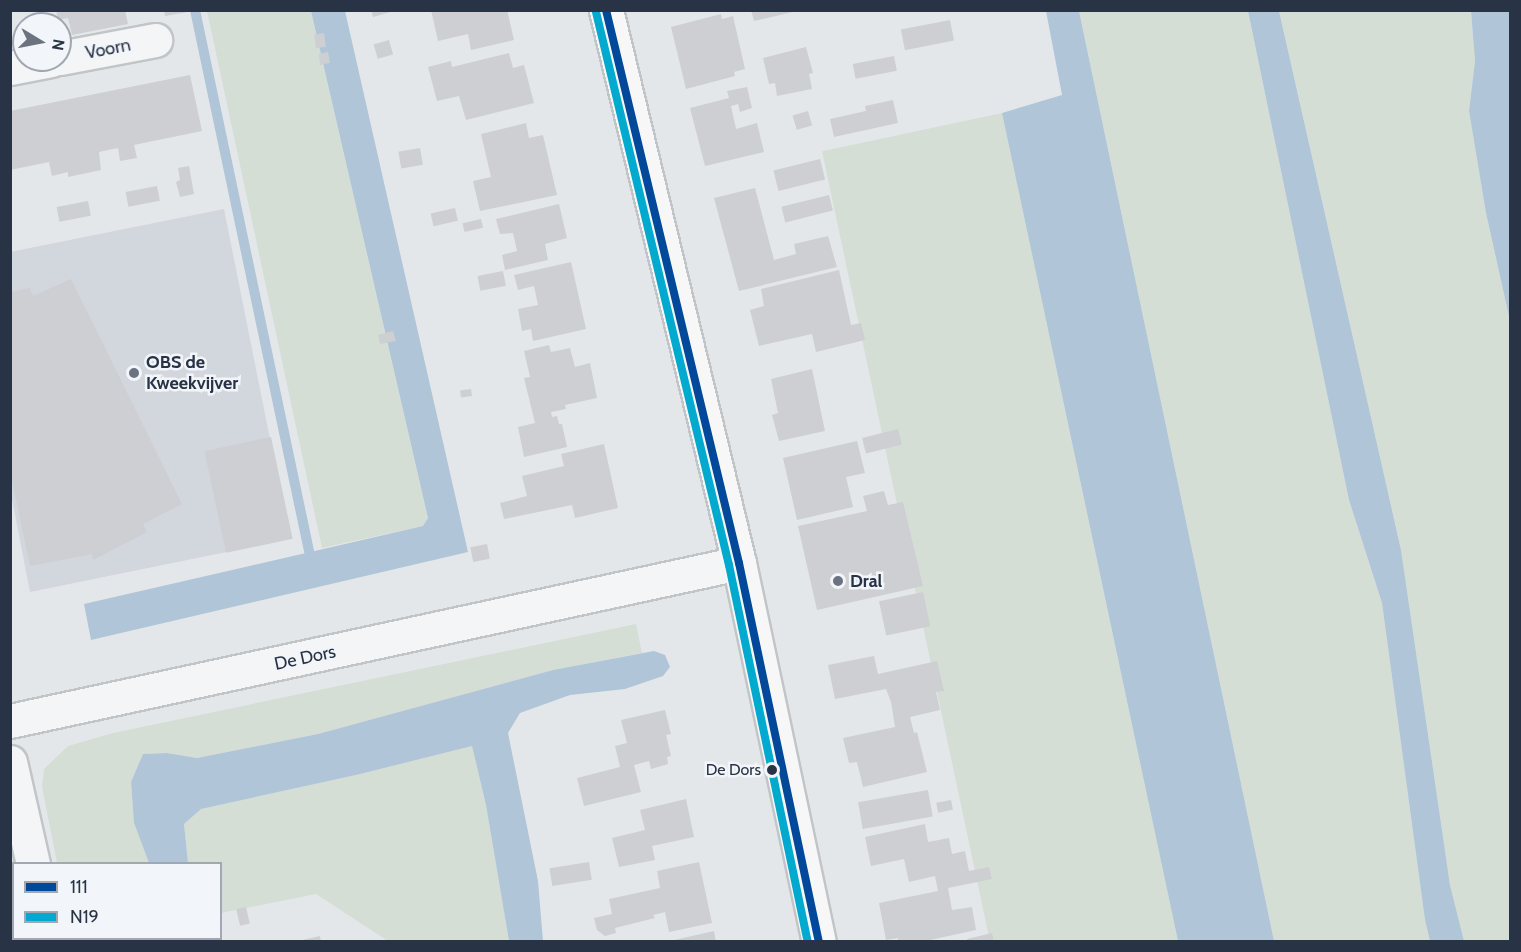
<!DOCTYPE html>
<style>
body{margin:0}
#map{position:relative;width:1521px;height:952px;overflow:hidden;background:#e4e7ea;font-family:Cabin,sans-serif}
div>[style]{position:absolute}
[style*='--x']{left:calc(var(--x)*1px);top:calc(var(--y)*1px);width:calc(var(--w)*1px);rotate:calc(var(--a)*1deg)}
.built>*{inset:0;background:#d2d6dd}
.green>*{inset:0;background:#d5ded4;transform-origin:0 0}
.water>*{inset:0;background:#b0c5d7}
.stream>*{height:10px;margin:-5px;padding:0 5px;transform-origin:5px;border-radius:5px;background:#b0c5d7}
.building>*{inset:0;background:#cdcfd2;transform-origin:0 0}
.roads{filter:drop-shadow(2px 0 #c2c5c8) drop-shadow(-2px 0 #c2c5c8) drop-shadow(0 2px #c2c5c8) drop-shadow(0 -2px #c2c5c8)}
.street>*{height:33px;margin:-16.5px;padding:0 16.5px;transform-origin:16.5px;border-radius:16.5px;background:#f3f5f6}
.secondary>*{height:33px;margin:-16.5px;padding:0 16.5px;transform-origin:16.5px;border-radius:16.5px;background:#f7f7f8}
.bus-1>*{height:8px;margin:-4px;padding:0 4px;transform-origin:4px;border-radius:4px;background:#004899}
.bus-2>*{height:8px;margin:-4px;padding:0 4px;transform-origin:4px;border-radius:4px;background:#00a9ce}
.dots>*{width:16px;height:16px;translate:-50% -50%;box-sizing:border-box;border:3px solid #f2f5f9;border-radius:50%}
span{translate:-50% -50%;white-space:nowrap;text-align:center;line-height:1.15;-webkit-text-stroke:5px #f2f5f9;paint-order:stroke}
.bus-label{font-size:16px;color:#283446}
.right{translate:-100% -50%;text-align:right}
.street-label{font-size:18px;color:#283446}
.poi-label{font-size:18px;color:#283446;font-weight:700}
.left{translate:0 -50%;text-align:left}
.frame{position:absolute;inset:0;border:12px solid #283446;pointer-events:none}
.legend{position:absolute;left:12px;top:862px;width:210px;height:78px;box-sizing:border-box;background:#f2f5f9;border:2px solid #a1a8b1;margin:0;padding:8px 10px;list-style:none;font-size:18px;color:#283446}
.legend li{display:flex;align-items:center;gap:12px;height:30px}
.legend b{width:30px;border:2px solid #a1a8b1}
.north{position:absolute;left:12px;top:12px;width:60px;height:60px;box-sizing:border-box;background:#f2f5f9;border:2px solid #a1a8b1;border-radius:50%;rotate:100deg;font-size:16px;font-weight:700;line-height:24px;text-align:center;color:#283446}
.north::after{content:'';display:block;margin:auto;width:21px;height:27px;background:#6a737f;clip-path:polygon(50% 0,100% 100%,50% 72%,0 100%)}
</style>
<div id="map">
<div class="built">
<div style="clip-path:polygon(224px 209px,290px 539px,30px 592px,11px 494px,10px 252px)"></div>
</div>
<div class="green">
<div style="clip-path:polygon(207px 11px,311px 11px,428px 518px,423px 526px,322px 548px)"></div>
<div style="clip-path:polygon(1079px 11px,1248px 11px,1349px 500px,1382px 603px,1425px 920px,1430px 941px,1274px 941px)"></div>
<div style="clip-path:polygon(1279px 11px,1471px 11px,1475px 61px,1469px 111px,1486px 213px,1510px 321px,1510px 941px,1464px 941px,1450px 885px,1401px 550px)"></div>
<div style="left:1002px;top:113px;width:846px;height:184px;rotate:78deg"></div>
<div style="clip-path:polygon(636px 624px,642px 653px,553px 670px,318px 734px,197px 758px,167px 753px,143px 754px,131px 782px,134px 823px,149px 863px,57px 863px,42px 787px,44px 769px,68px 746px,113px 733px)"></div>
<div style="clip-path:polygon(472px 746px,486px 805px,509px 941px,388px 941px,316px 894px,221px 913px,220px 864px,188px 863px,184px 824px,201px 809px,356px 775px)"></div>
<div style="clip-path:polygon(10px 830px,17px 863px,14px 864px,14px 938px,31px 939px,32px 941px,11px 941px)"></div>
</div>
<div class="water">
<div style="clip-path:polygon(311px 11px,345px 11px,468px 552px,91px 640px,84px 604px,423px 526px,428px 518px)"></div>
<div style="clip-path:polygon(1046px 11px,1079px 11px,1274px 941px,1178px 941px,1002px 113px,1062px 95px)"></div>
<div style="clip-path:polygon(1248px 11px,1279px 11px,1401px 550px,1450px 885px,1464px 941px,1430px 941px,1425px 920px,1382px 603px,1349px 500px)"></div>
<div style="clip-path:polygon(1471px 11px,1510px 11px,1510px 321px,1486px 213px,1469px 111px,1475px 61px)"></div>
<div style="clip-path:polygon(654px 651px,665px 655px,670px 667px,663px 676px,625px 689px,570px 695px,520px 713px,508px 733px,538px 881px,543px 941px,509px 941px,486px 805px,472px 746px,356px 775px,201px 809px,184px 824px,188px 863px,149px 863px,134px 823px,131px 782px,143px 754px,167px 753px,197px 758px,318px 734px,553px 670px)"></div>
</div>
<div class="stream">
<div style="--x:195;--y:10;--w:567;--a:78.1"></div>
</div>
<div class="building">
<div style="clip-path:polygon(56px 10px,125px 10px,128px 24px,72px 35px,68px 18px,58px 20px)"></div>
<div style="clip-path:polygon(164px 10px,188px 10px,188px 12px,165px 16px)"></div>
<div style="clip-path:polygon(371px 10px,394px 10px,394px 11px,373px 17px)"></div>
<div style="clip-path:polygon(431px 10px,507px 10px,514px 40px,471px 50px,468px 34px,438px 41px)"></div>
<div style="clip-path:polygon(751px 10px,797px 10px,797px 11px,754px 21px)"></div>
<div style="clip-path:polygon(721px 14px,722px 19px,733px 16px,745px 69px,734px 72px,735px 76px,686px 89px,671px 27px)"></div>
<div style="left:950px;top:20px;width:21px;height:50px;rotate:79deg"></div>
<div style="left:324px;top:33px;width:14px;height:10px;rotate:82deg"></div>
<div style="left:389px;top:40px;width:15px;height:16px;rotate:74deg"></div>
<div style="clip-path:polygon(806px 47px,813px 73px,809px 74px,812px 89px,777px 96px,775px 83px,769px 84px,763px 58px)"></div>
<div style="clip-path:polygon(328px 52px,330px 63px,320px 65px,319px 54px)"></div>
<div style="clip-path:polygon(509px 53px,513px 68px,524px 65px,534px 103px,466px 120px,459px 96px,437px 101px,428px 67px,451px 61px,452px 67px)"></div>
<div style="left:894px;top:56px;width:15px;height:42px;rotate:79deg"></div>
<div style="clip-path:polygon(190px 75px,202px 131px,134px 145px,137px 158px,120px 161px,118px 148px,99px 152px,101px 170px,68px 177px,68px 172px,52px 176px,49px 162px,10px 170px,10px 111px)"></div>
<div style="clip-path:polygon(747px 87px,752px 108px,740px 112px,738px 104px,731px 106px,736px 129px,757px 123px,764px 152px,705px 166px,690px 108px,729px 98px,727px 91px)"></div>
<div style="clip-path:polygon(893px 100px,898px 123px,834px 137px,830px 119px,866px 111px,865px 106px)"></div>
<div style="left:808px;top:111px;width:15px;height:16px;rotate:74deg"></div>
<div style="clip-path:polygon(526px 123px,529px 138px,543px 135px,557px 195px,480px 211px,473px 181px,491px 177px,481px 134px)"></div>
<div style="left:420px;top:148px;width:17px;height:22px;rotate:80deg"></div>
<div style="left:820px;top:159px;width:21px;height:48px;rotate:76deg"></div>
<div style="clip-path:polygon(189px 166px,194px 194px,180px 197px,176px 182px,180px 180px,178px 168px)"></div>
<div style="left:157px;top:186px;width:15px;height:32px;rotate:79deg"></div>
<div style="clip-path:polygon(755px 188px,774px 260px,796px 254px,794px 244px,828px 236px,837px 267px,739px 291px,714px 198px)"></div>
<div style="left:829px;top:195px;width:16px;height:49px;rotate:76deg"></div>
<div style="left:88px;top:201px;width:15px;height:32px;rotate:79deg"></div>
<div style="clip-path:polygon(559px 204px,567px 238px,545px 244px,548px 260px,505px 270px,502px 255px,517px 251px,513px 233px,500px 234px,496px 219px)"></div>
<div style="left:455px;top:208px;width:13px;height:25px;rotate:77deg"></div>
<div style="left:481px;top:219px;width:9px;height:19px;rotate:77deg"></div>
<div style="clip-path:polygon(571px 262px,586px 329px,533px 341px,531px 329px,522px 331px,518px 309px,538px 305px,534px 286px,518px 290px,514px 275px)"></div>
<div style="clip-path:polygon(839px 270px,851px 325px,861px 323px,865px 340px,816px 352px,812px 334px,759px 346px,750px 310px,764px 306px,761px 289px)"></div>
<div style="left:503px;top:271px;width:15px;height:26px;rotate:79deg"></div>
<div style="clip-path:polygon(71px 279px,182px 504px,143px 524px,147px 532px,93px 560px,92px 554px,30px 566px,10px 471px,10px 292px,30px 288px,33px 296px)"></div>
<div style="clip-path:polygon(393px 331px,396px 341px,380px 344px,378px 335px)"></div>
<div style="clip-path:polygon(549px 345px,551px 352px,570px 348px,575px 367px,590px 363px,597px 398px,565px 405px,566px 409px,551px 412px,552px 417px,557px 416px,559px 424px,562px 424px,567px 447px,524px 457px,518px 427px,535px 423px,524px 378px,530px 377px,524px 351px)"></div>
<div style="clip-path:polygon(812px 369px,825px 431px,779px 441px,772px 415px,778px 413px,771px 379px)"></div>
<div style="left:471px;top:389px;width:7px;height:11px;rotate:82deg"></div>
<div style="left:898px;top:429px;width:16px;height:37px;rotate:76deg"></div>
<div style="left:271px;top:437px;width:104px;height:68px;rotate:78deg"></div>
<div style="clip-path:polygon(857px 441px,865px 473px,846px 477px,853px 507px,797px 520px,783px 458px)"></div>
<div style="clip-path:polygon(604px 444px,618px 508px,575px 518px,572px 505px,504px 519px,500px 503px,527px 496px,522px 476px,564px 466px,561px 454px)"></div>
<div style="clip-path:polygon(884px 491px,888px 505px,903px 502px,923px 586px,817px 610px,798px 526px,867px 511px,863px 496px)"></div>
<div style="left:487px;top:544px;width:15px;height:17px;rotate:79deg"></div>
<div style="left:923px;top:592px;width:35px;height:45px;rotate:78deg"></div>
<div style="clip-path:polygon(874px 656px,878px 674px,937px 661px,944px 691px,936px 692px,940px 710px,910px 717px,914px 733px,917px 732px,927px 772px,863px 787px,857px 762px,849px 763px,843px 738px,895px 727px,891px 702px,886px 689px,835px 699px,828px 665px)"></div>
<div style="clip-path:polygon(665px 710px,671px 734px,666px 735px,671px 756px,667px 757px,668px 764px,651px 769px,649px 761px,634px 765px,641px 792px,584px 806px,577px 778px,620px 767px,615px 746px,627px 743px,621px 720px)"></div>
<div style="left:928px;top:790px;width:27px;height:71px;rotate:80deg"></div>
<div style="clip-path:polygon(686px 799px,694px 837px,652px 846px,655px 860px,619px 867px,612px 838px,645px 830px,640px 810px)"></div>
<div style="left:951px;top:800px;width:10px;height:15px;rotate:79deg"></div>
<div style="clip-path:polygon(925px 824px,928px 842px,949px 838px,952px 854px,965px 851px,969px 871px,989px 867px,992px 879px,948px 888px,952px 910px,972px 907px,976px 930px,921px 942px,898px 942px,898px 938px,886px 940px,879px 903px,938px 891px,935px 876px,909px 882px,904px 859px,871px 866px,865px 837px)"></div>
<div style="left:589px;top:862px;width:18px;height:40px;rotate:81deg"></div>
<div style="clip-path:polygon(699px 862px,712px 923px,669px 932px,665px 912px,653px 915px,655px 918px,615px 928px,616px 933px,605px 936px,597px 930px,594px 918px,612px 914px,609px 899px,660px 888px,657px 871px)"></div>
<div style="left:246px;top:907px;width:17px;height:10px;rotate:77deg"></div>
<div style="clip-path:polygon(714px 931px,716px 942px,670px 942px,670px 941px)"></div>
<div style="clip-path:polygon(992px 933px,994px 942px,967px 942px,967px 939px)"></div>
<div style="clip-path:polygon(320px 936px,321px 942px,298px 942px,298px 941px)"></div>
</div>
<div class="roads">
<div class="street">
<div style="--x:60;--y:58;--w:97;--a:-10.7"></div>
<div style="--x:10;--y:68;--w:42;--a:-11"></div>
<div style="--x:10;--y:721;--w:746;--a:-12.23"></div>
<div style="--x:10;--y:762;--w:105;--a:77.3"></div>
<div style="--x:50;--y:938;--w:4;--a:90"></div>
</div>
<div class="secondary">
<div style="--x:606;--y:10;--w:569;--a:76.48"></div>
<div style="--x:739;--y:563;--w:387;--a:78.1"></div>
</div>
</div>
<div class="bus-1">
<div style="--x:606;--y:10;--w:569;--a:76.48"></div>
<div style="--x:739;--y:563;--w:387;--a:78.1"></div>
</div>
<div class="bus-2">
<div style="--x:596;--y:12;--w:569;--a:76.48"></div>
<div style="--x:729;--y:565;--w:385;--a:78.2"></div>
</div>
<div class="dots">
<div style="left:134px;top:373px;background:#6a737f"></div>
<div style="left:838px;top:581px;background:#6a737f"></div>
<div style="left:772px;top:770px;background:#283446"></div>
</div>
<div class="bus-label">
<span class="right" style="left:761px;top:770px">De Dors</span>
</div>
<div class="street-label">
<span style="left:108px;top:49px;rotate:-11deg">Voorn</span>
<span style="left:305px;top:658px;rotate:-12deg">De Dors</span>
</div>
<div class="poi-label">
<span class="left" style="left:146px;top:373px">OBS de<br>Kweekvijver</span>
<span class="left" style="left:850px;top:581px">Dral</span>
</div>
<div class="frame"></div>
<ul class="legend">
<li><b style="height:8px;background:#004899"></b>111</li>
<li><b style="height:8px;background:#00a9ce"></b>N19</li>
</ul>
<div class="north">N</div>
</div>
